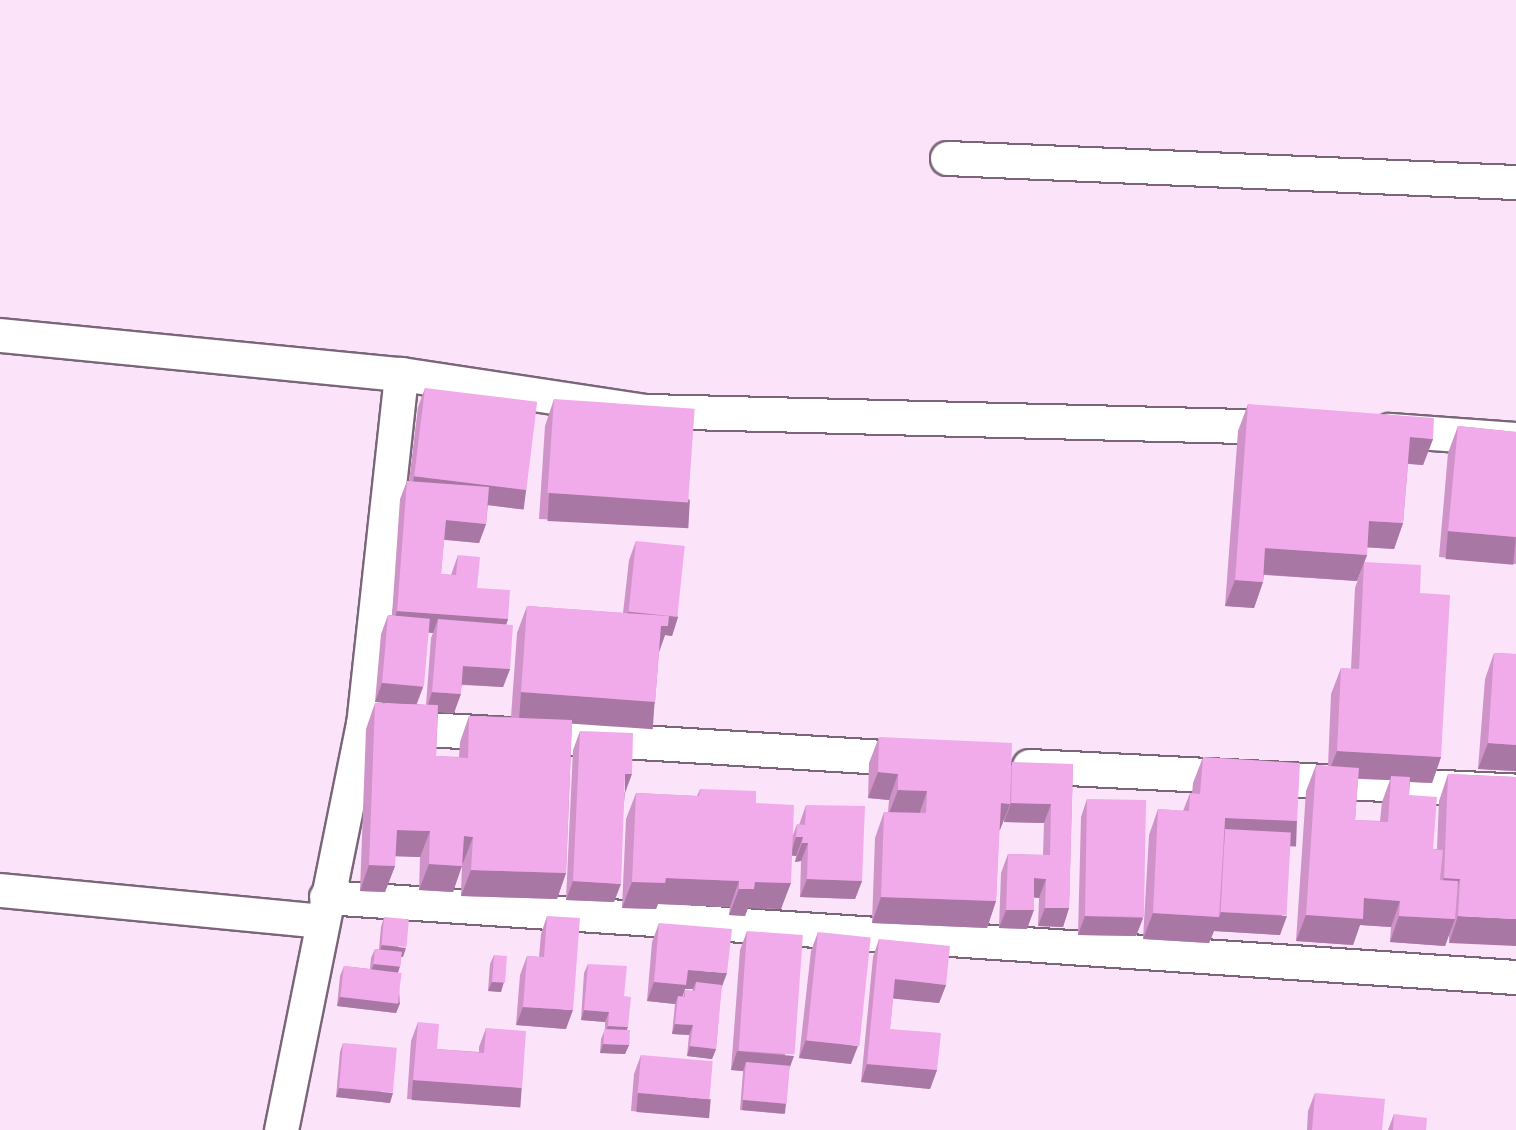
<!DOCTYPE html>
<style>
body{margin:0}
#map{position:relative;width:1516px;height:1130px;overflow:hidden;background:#fbe4f9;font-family:"Zilla Slab",serif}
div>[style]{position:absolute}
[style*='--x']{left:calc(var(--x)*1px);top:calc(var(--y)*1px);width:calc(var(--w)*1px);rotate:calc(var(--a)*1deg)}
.roads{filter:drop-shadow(2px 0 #7a6678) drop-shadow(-2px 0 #7a6678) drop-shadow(0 2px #7a6678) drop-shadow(0 -2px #7a6678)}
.minor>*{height:33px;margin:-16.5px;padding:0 16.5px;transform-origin:16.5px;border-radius:16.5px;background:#fff}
.wall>*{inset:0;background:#cf92c9}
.shaded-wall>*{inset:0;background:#a977a4;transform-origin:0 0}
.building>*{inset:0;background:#f1aaea;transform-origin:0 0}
span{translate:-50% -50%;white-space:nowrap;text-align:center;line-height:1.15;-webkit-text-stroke:6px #fbe4f9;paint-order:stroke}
</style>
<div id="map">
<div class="roads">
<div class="minor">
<div style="--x:947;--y:158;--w:570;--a:2.42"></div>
<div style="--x:0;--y:335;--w:403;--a:5.6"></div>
<div style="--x:401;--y:374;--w:249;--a:8.6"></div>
<div style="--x:647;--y:411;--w:636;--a:1.44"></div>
<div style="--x:1389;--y:430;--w:127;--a:4.1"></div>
<div style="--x:363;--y:725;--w:553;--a:3.52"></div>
<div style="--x:1029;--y:766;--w:488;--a:2.9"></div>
<div style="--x:0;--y:890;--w:323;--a:5.5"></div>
<div style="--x:326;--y:897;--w:1193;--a:3.85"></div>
<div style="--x:281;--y:1130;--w:413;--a:-78.6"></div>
<div style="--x:363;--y:725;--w:353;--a:-83.8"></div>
</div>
</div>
<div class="wall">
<div style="clip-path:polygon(evenodd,425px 388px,526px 490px,519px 509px,488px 505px,486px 524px,479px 543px,444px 540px,441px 574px,451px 575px,458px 555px,477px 588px,508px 619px,506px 625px,510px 669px,503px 687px,462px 685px,454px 713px,438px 712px,436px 756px,459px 757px,460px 742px,469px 716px,511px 717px,517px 633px,527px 606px,623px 613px,629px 560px,636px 541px,678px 617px,672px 636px,665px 635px,659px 652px,655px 702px,646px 728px,572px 723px,566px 873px,557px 899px,461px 896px,462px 863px,453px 892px,419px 890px,420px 857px,395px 856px,395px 866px,385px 892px,360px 891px,366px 729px,375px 703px,399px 704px,375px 702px,381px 634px,388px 615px,392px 615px,400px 499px,407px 481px,409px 481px,418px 407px,425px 388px,428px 632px,433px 633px,431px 638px,426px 705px,417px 704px,423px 687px,428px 632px)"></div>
<div style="clip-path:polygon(554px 399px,690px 500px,681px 526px,539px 519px,545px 426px)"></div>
<div style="clip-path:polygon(1248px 404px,1433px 439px,1423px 465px,1408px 464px,1403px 523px,1394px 549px,1367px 547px,1367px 555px,1357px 581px,1264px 575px,1263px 582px,1254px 608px,1225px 606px,1238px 431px)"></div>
<div style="clip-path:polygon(1458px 426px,1516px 432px,1516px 564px,1439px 557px,1448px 453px)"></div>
<div style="clip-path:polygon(evenodd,1364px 562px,1420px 593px,1441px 757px,1432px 783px,1410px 782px,1409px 795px,1433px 849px,1437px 849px,1439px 801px,1448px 774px,1516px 777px,1449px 943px,1449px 934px,1445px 946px,1390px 942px,1391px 927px,1360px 925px,1353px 945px,1296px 941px,1306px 791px,1316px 765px,1328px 766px,1331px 694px,1341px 668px,1351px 669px,1355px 588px,1364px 562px,1358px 779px,1390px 780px,1382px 802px,1380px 821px,1355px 820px,1358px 779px)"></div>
<div style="clip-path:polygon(1494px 653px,1516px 654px,1516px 771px,1478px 769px,1485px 679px)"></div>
<div style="clip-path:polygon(580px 731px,625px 793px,614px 902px,566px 900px,573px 750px)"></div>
<div style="clip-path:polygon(879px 737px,1011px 765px,1073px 764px,1069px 908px,1063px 927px,1038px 926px,1039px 898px,1034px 897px,1027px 929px,999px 928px,1001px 873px,1008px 854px,1043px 855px,1044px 823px,1004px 822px,1004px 819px,999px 830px,996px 901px,987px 928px,872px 923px,875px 838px,884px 812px,888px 812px,889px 800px,868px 798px,869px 763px)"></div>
<div style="clip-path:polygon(1203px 757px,1297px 821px,1291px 836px,1280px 935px,1214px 931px,1209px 943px,1143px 939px,1149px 835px,1158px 809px,1183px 811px,1190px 793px,1192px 793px,1193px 783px)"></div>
<div style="clip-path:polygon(700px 789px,756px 803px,793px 835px,797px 824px,799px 825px,806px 805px,862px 881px,855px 899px,800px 897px,801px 861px,795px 862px,796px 856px,792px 856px,781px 909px,748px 908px,745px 916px,729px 915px,730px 907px,658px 904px,656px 909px,622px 908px,626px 819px,636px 793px,697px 796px)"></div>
<div style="clip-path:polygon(1087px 799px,1143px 918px,1136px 936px,1078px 935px,1081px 817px)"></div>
<div style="clip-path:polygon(547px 916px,566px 1029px,516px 1025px,520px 975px,527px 956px,539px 957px,541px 934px)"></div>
<div style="clip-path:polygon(384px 917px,403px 957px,401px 957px,400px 966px,398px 972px,400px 1003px,396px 1013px,337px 1006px,340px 976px,344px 966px,370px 969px,371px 958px,375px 949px,379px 949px,381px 927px)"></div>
<div style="clip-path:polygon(evenodd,659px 923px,721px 990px,716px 1049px,712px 1059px,687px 1056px,689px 1035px,672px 1034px,675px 1004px,647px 1001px,652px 942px,659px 923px,685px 989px,693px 989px,692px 991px,685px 990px,683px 997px,682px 997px,685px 989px)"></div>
<div style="clip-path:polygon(747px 931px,789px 1067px,786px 1104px,783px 1114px,740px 1110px,743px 1071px,731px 1070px,740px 950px)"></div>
<div style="clip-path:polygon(818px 932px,851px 1064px,799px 1058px,811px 951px)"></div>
<div style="clip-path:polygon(879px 939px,946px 985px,939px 1003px,893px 998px,890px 1029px,937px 1070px,930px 1089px,861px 1082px,873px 957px)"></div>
<div style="clip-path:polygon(494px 955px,501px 992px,488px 991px,490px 964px)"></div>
<div style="clip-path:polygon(588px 964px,627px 1030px,629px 1045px,625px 1054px,600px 1053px,601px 1039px,605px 1029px,605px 1022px,581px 1020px,584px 973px)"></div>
<div style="clip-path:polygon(418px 1022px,437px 1049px,479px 1052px,479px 1047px,486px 1028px,515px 1107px,407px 1099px,411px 1041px)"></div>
<div style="clip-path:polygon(343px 1043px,390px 1103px,336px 1097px,340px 1052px)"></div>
<div style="clip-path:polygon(641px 1055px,704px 1117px,631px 1111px,634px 1074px)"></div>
<div style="clip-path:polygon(1315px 1093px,1382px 1130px,1307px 1130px,1308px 1111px)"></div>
<div style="clip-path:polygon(1394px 1114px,1426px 1130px,1388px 1130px)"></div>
</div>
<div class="shaded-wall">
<div style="clip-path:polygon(1410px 437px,1433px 439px,1423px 465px,1401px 463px)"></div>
<div style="left:414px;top:476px;width:113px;height:20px;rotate:7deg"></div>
<div style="left:549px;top:493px;width:141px;height:28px;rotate:3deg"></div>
<div style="clip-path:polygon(446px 520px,486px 524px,479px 543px,439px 539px)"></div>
<div style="clip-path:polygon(1369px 521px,1403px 523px,1394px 549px,1360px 547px)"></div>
<div style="left:1448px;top:531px;width:68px;height:28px;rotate:5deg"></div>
<div style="clip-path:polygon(1265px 548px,1367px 555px,1357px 581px,1256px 574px)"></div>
<div style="clip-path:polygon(1235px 580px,1263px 582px,1254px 608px,1225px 606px)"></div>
<div style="clip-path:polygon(397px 611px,508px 619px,501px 638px,438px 619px,433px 633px,391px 629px)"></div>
<div style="clip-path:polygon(628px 612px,678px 617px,672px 636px,665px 635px,659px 652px,621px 631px)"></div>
<div style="clip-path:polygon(463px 666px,510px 669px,503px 687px,456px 684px)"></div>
<div style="clip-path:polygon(382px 683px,423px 687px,416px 705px,375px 702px)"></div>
<div style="clip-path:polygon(432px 692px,461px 694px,454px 713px,426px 711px)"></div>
<div style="left:521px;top:692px;width:134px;height:28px;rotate:4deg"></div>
<div style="clip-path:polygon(1488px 743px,1516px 745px,1516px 771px,1478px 769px)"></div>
<div style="clip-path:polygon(1337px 751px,1441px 757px,1432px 783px,1391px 781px,1391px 776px,1390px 780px,1327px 777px)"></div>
<div style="clip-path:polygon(878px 772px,898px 774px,889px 800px,868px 798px)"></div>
<div style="clip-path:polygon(625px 774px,632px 774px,625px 793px)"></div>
<div style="clip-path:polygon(898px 790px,927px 791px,918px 818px,888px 816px)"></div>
<div style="clip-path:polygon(1001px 803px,1010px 804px,1000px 830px,991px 829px)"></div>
<div style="clip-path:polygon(1011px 803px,1051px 804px,1044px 823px,1004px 822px)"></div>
<div style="left:1225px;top:818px;width:72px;height:26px;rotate:2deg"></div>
<div style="clip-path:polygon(397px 830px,430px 831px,420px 857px,387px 856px)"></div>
<div style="clip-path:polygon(464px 836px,473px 837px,463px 863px,454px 862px)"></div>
<div style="clip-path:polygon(796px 837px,803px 837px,796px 856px,790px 855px)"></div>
<div style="clip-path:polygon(802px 843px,808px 843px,801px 861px,795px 862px)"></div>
<div style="clip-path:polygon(429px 864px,462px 866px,453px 892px,419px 890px)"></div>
<div style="clip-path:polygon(369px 865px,395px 866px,385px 892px,360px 891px)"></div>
<div style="clip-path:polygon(471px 870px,566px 873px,557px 899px,461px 896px)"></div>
<div style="clip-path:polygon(666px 878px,739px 881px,730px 907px,658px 904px,656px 909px,622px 908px,632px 882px)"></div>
<div style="clip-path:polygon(1034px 878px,1046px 879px,1039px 898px,1028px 897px)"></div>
<div style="clip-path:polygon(1444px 878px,1460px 879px,1451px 905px,1434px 904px)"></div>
<div style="clip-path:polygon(807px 879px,862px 881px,855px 899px,800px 897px)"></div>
<div style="clip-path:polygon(573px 881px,621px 884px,614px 902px,566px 900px)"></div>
<div style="clip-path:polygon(755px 882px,791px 883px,781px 909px,748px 908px,745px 916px,729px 915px,739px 889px)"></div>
<div style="clip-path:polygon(881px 897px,996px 901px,987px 928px,872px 923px)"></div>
<div style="clip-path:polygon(1364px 898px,1400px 901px,1391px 927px,1360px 925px,1353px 945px,1296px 941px,1306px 915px)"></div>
<div style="clip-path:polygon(1045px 908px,1069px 908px,1063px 927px,1038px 926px)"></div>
<div style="clip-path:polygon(1006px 910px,1034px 910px,1027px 929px,999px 928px)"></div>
<div style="clip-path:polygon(1221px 912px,1287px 916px,1280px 935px,1214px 931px,1209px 943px,1143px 939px,1153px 913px,1219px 917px)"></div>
<div style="clip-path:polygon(1085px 916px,1143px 918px,1136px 936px,1078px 935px)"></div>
<div style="clip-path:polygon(1399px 916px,1455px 919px,1445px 946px,1390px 942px)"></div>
<div style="clip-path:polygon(1458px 916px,1516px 919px,1516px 946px,1449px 943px)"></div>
<div style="clip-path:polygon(382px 945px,406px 948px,403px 957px,378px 955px)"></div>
<div style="clip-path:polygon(374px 964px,400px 966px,397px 976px,370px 973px)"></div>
<div style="clip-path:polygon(688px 970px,727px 973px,720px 992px,696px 982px,693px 989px,685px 989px,680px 1004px,678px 996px,675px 1004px,647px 1001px,654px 982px)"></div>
<div style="clip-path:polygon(895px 979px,946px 985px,939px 1003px,888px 998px)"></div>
<div style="clip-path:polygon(492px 982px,504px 982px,501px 992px,488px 991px)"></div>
<div style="clip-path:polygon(340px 997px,400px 1003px,396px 1013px,337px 1006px)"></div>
<div style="clip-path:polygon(523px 1007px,573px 1010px,566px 1029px,516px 1025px)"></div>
<div style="clip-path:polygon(584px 1010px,609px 1012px,605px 1022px,581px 1020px)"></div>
<div style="clip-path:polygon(675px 1024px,693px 1025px,689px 1035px,672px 1034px)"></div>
<div style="clip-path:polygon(608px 1026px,628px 1027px,624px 1037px,604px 1036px)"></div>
<div style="clip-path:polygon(806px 1040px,858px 1046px,851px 1064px,799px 1058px)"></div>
<div style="clip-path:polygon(603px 1044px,629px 1045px,625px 1054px,600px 1053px)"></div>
<div style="clip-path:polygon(690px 1046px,716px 1049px,712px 1059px,687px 1056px)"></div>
<div style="clip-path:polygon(737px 1051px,794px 1056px,787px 1075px,746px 1062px,743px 1071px,731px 1070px)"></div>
<div style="clip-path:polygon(867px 1064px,937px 1070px,930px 1089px,861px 1082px)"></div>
<div style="left:413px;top:1080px;width:109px;height:20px;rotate:4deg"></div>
<div style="clip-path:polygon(339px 1088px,393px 1093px,390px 1103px,336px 1097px)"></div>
<div style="left:638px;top:1093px;width:73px;height:19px;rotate:5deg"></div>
<div style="left:743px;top:1100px;width:43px;height:10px;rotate:5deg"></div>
</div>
<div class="building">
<div style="left:425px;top:388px;width:113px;height:89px;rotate:7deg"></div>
<div style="left:554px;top:399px;width:141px;height:94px;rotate:4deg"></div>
<div style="clip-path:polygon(1248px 404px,1434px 418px,1433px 439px,1410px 437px,1403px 523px,1369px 521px,1367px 555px,1265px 548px,1263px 582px,1235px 580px)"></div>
<div style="clip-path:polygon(1458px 426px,1516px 432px,1516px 537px,1448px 531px)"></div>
<div style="clip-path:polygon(407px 481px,489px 487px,486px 524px,446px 520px,441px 574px,456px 575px,458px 555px,480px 557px,477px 588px,510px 590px,508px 619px,397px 611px)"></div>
<div style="left:636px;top:541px;width:49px;height:71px;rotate:6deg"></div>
<div style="clip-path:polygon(1364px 562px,1421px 565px,1420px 593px,1450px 595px,1441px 757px,1337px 751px,1341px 668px,1359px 669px)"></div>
<div style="clip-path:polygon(527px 606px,669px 616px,668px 626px,661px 626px,655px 702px,521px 692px)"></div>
<div style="left:388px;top:615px;width:42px;height:68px;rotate:5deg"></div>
<div style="clip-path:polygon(438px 619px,513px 625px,510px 669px,463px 666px,461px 694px,432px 692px)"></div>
<div style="clip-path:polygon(1494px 653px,1516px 654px,1516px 745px,1488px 743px)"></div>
<div style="clip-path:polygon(375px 703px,438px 705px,436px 756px,468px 758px,469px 716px,572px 720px,566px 873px,471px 870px,473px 837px,464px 836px,462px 866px,429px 864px,430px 831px,397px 830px,395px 866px,369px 865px)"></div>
<div style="clip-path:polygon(580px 731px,633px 733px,632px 774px,625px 774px,621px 884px,573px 881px)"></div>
<div style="clip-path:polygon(879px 737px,1012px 743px,1010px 804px,1001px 803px,996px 901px,881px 897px,884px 812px,926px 813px,927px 791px,898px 790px,898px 774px,878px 772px)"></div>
<div style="clip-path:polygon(1203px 757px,1300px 763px,1297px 821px,1225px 818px,1219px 917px,1153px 913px,1158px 809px,1189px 811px,1190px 793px,1200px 794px)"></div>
<div style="clip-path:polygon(1012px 762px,1073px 764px,1069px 908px,1045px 908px,1046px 879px,1034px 878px,1034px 910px,1006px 910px,1008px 854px,1050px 855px,1051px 804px,1011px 803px)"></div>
<div style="clip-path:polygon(1316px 765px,1359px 768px,1355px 820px,1388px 822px,1391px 776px,1410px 777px,1409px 795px,1437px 797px,1433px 849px,1443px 850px,1440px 880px,1458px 881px,1455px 919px,1399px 916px,1400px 901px,1364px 898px,1363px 919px,1306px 915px)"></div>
<div style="clip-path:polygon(1448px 774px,1516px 777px,1516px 919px,1458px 916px,1460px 879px,1444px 878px)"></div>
<div style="clip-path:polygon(700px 789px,756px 791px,756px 803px,794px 805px,791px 883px,755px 882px,754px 889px,739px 889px,739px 881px,666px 878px,665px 883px,632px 882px,636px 793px,699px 796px)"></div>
<div style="left:1087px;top:799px;width:59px;height:117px;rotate:1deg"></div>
<div style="clip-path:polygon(806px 805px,865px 806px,862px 881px,807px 879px,808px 843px,802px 843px,803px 837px,796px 837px,797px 824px,805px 825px)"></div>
<div style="left:1225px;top:829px;width:66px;height:83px;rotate:3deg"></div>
<div style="clip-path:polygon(547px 916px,580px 918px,573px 1010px,523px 1007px,527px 956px,544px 957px)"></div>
<div style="left:384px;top:917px;width:25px;height:28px;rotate:5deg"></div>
<div style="clip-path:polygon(659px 923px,732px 929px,727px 973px,688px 970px,686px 985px,654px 982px)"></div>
<div style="left:747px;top:931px;width:56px;height:120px;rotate:4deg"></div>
<div style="left:818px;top:932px;width:53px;height:109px;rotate:6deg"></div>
<div style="clip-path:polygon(879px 939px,950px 946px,946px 985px,895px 979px,890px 1029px,941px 1033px,937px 1070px,867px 1064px)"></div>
<div style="left:375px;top:949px;width:27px;height:15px;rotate:6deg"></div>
<div style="left:494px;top:955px;width:13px;height:27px;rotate:4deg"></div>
<div style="clip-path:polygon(588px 964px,627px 966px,624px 996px,631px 997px,628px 1027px,608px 1026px,609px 1012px,584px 1010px)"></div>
<div style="left:344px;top:966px;width:58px;height:31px;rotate:7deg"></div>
<div style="clip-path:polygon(696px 982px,722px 985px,716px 1049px,690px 1046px,693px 1025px,675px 1024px,678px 996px,685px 997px,685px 990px,695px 991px)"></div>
<div style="clip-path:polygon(418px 1022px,439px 1024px,437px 1049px,484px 1053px,486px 1028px,526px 1031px,522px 1088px,413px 1080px)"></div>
<div style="left:604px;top:1029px;width:26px;height:15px;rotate:2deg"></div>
<div style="left:343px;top:1043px;width:54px;height:45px;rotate:5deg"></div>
<div style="left:641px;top:1055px;width:72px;height:38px;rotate:5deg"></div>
<div style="left:746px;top:1062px;width:44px;height:38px;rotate:5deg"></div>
<div style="clip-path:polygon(1315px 1093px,1385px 1099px,1382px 1130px,1312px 1130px)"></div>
<div style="clip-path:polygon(1394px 1114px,1427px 1118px,1426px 1130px,1393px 1130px)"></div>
</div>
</div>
